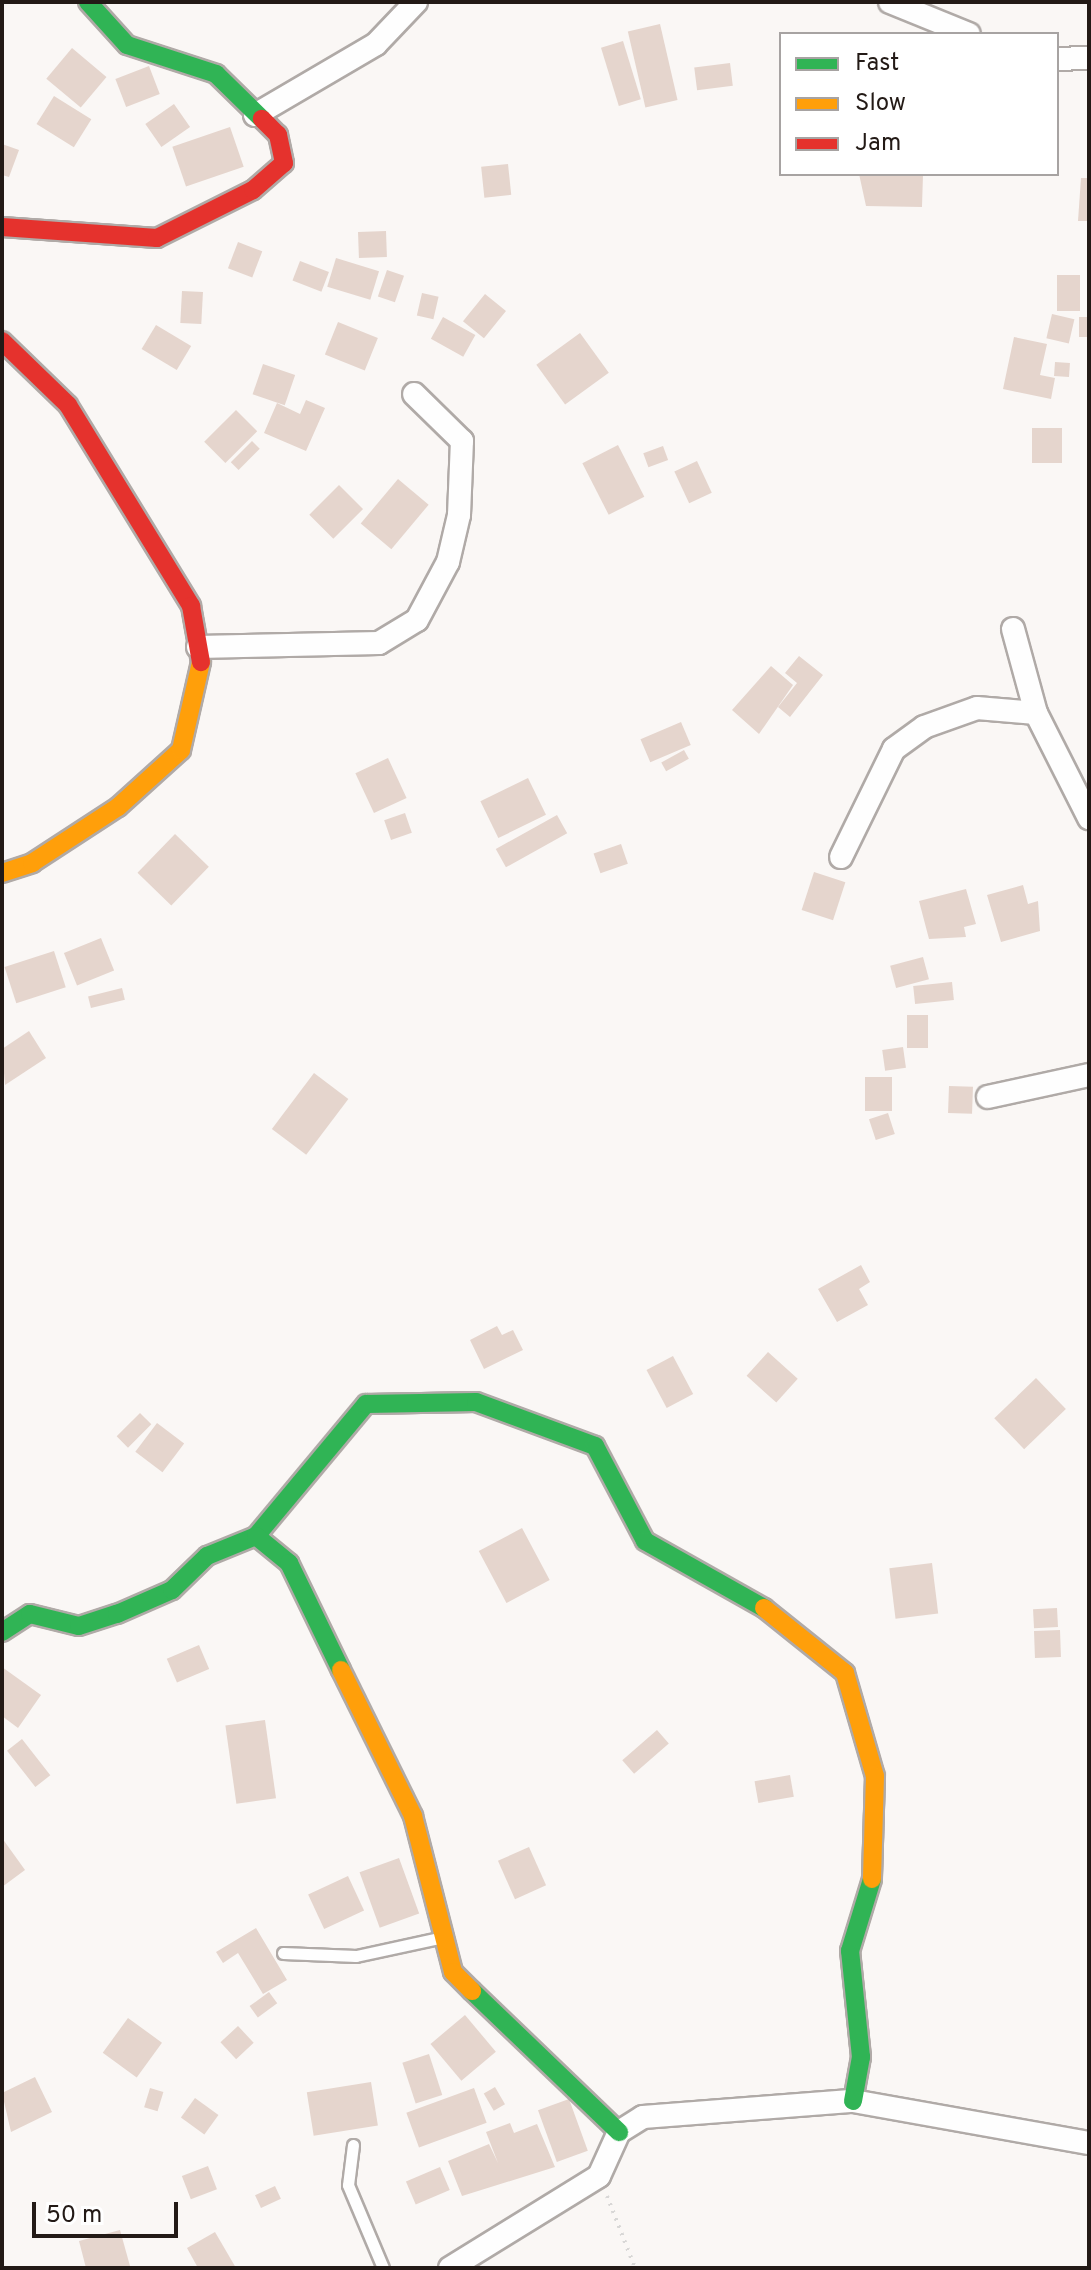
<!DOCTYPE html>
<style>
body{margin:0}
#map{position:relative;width:1091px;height:2270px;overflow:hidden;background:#faf7f5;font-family:Overpass,sans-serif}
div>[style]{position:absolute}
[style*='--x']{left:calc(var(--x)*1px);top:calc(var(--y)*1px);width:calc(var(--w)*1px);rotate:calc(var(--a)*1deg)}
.building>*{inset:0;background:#e5d5cd;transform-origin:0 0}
.path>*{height:4px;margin-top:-2px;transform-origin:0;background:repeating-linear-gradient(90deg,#d8d7d6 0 2px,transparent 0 8px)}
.roads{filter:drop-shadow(2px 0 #b0aaa7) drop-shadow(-2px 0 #b0aaa7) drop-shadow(0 2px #b0aaa7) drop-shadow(0 -2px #b0aaa7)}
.lane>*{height:11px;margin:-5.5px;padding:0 5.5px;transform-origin:5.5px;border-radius:5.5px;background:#fefefe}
.street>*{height:22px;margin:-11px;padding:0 11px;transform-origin:11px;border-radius:11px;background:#fefefe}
.fast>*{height:18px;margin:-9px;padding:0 9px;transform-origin:9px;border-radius:9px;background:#30b455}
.slow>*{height:18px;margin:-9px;padding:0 9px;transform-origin:9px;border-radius:9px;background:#ff9f0a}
.jam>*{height:18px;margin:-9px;padding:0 9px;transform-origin:9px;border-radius:9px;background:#e5322d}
span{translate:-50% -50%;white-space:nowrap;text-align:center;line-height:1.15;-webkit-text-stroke:6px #fff;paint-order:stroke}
.frame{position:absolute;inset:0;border:4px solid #231a16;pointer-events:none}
.legend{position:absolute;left:779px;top:32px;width:280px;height:144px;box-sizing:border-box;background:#fff;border:2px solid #a7a3a2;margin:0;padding:10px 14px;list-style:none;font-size:24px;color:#231a16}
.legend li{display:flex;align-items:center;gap:16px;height:40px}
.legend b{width:40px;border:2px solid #a7a3a2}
.scale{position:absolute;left:32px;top:2202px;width:146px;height:36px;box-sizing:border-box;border:4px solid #231a16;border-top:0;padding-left:10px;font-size:24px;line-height:28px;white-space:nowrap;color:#231a16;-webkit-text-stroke:6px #fff;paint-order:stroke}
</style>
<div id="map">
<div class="building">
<div style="left:660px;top:24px;width:78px;height:33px;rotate:77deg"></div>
<div style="left:623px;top:41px;width:61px;height:23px;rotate:73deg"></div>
<div style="left:72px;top:48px;width:45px;height:40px;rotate:40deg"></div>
<div style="left:730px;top:63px;width:23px;height:36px;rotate:83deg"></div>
<div style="left:149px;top:66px;width:30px;height:36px;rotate:69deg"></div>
<div style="left:54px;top:96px;width:44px;height:33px;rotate:32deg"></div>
<div style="left:174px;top:104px;width:28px;height:35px;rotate:55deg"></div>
<div style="left:230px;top:127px;width:42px;height:61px;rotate:71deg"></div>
<div style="clip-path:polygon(2px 144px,19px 150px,9px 177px,2px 175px)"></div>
<div style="left:508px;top:164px;width:31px;height:27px;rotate:84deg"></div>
<div style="clip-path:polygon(859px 174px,923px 174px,922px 207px,866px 206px)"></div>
<div style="clip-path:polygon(1081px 178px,1089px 178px,1089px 221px,1078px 221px)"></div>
<div style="left:386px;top:231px;width:26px;height:28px;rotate:88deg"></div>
<div style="left:238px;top:242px;width:26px;height:28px;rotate:21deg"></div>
<div style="left:336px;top:258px;width:45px;height:30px;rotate:17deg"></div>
<div style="left:300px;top:261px;width:31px;height:21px;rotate:21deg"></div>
<div style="left:387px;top:270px;width:18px;height:28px;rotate:19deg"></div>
<div style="left:1057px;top:275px;width:23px;height:36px"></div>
<div style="left:182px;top:291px;width:21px;height:32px;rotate:3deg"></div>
<div style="left:422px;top:293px;width:17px;height:23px;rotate:13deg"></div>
<div style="left:485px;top:294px;width:27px;height:35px;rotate:39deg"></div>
<div style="left:1052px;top:314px;width:23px;height:25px;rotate:13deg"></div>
<div style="left:443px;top:317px;width:37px;height:25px;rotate:29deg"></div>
<div style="left:1079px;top:317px;width:10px;height:20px"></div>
<div style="left:338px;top:322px;width:43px;height:35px;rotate:22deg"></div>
<div style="left:156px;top:325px;width:41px;height:28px;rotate:31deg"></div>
<div style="left:580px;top:333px;width:49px;height:54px;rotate:54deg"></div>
<div style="clip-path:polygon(1014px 337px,1047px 344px,1040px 375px,1055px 378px,1051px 399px,1003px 389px)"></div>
<div style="left:1055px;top:362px;width:15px;height:14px;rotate:4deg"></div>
<div style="left:263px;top:364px;width:34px;height:32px;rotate:19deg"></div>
<div style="clip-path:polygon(306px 400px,325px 408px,306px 451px,264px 433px,277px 403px,300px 414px)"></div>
<div style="left:236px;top:410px;width:30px;height:45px;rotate:45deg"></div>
<div style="left:1032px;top:428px;width:30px;height:35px"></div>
<div style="left:252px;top:441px;width:11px;height:30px;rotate:45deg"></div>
<div style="left:618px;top:445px;width:58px;height:40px;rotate:63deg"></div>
<div style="left:663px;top:446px;width:15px;height:21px;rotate:70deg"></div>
<div style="left:697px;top:461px;width:35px;height:25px;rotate:65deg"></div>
<div style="left:398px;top:479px;width:40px;height:58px;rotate:40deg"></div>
<div style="left:339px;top:485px;width:34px;height:42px;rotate:45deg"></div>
<div style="clip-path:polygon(799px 656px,823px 675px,790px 717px,778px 707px,797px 683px,785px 673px)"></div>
<div style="clip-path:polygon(771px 666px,793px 685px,759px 734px,732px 710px)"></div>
<div style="left:681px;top:722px;width:25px;height:44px;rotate:67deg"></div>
<div style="left:684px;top:750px;width:10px;height:26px;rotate:61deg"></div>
<div style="left:388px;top:758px;width:44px;height:36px;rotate:65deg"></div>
<div style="left:528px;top:778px;width:41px;height:53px;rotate:64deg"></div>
<div style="left:405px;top:813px;width:21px;height:22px;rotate:71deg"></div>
<div style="left:557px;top:815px;width:21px;height:70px;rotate:61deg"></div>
<div style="left:175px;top:834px;width:47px;height:54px;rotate:44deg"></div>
<div style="left:621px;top:844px;width:21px;height:29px;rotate:71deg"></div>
<div style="left:814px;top:872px;width:33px;height:40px;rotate:18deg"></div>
<div style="clip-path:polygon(1023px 885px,1028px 904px,1038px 901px,1040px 931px,1001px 942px,987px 895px)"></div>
<div style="clip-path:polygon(966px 889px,976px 924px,964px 927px,966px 937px,929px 939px,919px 901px)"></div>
<div style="left:101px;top:938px;width:35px;height:40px;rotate:68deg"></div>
<div style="left:54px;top:951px;width:38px;height:52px;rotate:72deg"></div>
<div style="left:923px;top:957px;width:23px;height:34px;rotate:75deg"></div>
<div style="left:952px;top:982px;width:18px;height:39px;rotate:84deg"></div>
<div style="left:122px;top:988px;width:12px;height:35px;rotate:76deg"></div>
<div style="left:907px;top:1015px;width:21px;height:33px"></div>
<div style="clip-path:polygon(29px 1031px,46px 1058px,5px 1085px,2px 1049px)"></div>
<div style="left:903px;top:1047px;width:21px;height:21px;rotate:82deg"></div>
<div style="left:314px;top:1073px;width:43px;height:70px;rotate:37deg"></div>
<div style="left:892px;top:1077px;width:34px;height:27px;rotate:90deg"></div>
<div style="left:949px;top:1086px;width:24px;height:27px;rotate:2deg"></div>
<div style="left:888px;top:1113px;width:22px;height:20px;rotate:72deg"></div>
<div style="clip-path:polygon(861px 1265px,870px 1282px,859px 1289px,868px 1305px,837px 1322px,818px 1289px)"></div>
<div style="clip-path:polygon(497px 1326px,502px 1335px,513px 1330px,523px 1350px,484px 1369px,470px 1340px)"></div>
<div style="left:768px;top:1352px;width:40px;height:32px;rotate:42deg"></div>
<div style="left:673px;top:1356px;width:43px;height:30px;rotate:62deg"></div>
<div style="left:1036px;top:1378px;width:43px;height:58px;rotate:46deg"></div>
<div style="left:140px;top:1413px;width:16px;height:33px;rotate:45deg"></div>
<div style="left:157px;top:1423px;width:34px;height:36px;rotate:37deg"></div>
<div style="left:522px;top:1528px;width:59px;height:49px;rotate:62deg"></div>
<div style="left:932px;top:1563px;width:51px;height:43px;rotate:83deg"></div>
<div style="left:1057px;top:1608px;width:19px;height:24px;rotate:87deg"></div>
<div style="left:1060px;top:1630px;width:27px;height:26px;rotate:88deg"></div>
<div style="left:199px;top:1645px;width:26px;height:35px;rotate:67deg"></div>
<div style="clip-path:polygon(2px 1667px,41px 1695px,18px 1728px,2px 1716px)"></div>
<div style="left:265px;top:1720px;width:79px;height:40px;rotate:82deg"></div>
<div style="left:657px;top:1730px;width:18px;height:46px;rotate:49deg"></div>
<div style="left:22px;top:1739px;width:46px;height:19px;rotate:52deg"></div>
<div style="left:790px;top:1775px;width:22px;height:36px;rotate:80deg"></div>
<div style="clip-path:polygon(2px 1838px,25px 1870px,2px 1887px)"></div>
<div style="left:529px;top:1847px;width:42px;height:34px;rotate:66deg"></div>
<div style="left:399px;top:1858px;width:59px;height:42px;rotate:70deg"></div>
<div style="left:348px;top:1876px;width:38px;height:44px;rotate:65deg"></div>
<div style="clip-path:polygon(256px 1928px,287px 1980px,263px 1994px,238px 1953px,223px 1963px,216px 1952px)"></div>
<div style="left:269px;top:1992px;width:14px;height:24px;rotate:54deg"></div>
<div style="left:465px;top:2015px;width:48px;height:45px;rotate:50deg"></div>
<div style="left:128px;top:2018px;width:42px;height:43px;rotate:36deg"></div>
<div style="left:238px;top:2026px;width:23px;height:24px;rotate:47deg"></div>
<div style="left:429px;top:2054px;width:43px;height:28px;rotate:72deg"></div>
<div style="clip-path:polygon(35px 2077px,52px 2112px,11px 2132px,2px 2093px)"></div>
<div style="left:371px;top:2082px;width:44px;height:65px;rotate:81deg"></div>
<div style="left:495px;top:2087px;width:20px;height:13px;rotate:60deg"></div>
<div style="left:150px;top:2088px;width:14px;height:20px;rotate:17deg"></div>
<div style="left:474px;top:2088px;width:37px;height:72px;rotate:70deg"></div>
<div style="left:195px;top:2098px;width:29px;height:24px;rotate:36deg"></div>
<div style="left:569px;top:2099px;width:55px;height:33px;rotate:70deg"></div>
<div style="clip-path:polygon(510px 2123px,514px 2133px,537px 2124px,555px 2167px,462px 2196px,448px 2161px,489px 2144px,498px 2163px,486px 2132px)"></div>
<div style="left:208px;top:2166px;width:25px;height:28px;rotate:69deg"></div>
<div style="left:440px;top:2167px;width:25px;height:37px;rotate:67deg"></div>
<div style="left:275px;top:2186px;width:14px;height:22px;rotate:65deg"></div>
<div style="clip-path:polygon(120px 2230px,130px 2266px,86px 2268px,79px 2241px)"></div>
<div style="clip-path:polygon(215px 2232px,236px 2268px,198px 2268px,187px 2248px)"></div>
</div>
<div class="path">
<div style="--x:607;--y:2196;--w:77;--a:68.7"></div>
</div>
<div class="roads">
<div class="lane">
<div style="--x:283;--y:1953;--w:73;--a:2.4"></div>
<div style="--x:356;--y:1956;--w:89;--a:-12.3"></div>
<div style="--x:353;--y:2145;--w:40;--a:97.1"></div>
<div style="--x:348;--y:2185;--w:90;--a:67.1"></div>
</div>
<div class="street">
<div style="--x:890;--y:2;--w:85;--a:22.1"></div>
<div style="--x:1057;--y:59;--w:32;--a:-2"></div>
<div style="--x:255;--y:115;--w:140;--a:-30.4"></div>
<div style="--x:376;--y:44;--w:58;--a:-46.4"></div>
<div style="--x:1013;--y:629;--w:87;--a:74.7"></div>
<div style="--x:1036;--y:713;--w:118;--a:63.2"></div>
<div style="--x:198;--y:647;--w:181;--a:-1.3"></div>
<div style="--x:379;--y:643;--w:44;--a:-31.2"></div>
<div style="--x:417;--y:620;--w:66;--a:-61.9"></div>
<div style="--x:448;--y:562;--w:48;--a:-76.8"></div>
<div style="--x:459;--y:515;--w:74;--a:-87.7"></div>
<div style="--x:462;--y:441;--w:67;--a:-135.6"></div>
<div style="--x:841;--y:857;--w:120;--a:-63.9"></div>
<div style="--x:894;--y:749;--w:37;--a:-36"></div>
<div style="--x:924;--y:727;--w:56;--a:-19.7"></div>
<div style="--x:977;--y:708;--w:59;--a:4.8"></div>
<div style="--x:988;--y:1097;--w:103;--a:-12.3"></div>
<div style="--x:450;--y:2268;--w:175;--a:-31.7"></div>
<div style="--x:599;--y:2176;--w:48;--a:-65.6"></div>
<div style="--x:619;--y:2132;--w:28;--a:-32"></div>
<div style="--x:643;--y:2117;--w:211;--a:-4.4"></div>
<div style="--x:853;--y:2101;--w:240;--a:10.1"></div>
</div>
<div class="fast">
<div style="--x:88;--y:2;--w:58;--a:47.8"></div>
<div style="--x:127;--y:45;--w:94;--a:18"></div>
<div style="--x:216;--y:74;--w:64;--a:44.4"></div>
<div style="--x:256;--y:1536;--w:172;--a:-50.2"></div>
<div style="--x:366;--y:1404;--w:110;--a:-1"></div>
<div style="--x:476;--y:1402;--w:127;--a:20.3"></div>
<div style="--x:595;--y:1446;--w:107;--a:62.2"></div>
<div style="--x:645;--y:1541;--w:137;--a:29.4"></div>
<div style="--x:2;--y:1632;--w:33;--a:-33"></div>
<div style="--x:30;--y:1614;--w:50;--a:13.8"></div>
<div style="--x:79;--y:1626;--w:40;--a:-18"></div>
<div style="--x:117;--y:1614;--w:60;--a:-23.6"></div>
<div style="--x:172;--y:1590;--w:49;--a:-44.2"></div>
<div style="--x:207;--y:1556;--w:53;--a:-22.2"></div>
<div style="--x:256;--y:1536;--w:43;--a:39.3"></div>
<div style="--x:289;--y:1563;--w:119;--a:64.1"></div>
<div style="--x:472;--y:1991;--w:204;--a:43.8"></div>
<div style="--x:853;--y:2101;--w:45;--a:-79.7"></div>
<div style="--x:861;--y:2057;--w:107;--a:-95.9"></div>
<div style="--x:850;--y:1951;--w:75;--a:-73"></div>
</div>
<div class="slow">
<div style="--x:2;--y:873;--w:32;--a:-18"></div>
<div style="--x:32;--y:863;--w:103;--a:-33.1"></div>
<div style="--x:118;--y:807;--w:85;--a:-42.1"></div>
<div style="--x:181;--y:750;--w:90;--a:-77.2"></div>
<div style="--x:764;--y:1608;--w:104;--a:38.7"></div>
<div style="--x:845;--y:1673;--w:107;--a:73.8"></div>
<div style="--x:875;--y:1776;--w:103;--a:91.7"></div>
<div style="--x:341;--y:1670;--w:163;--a:63.7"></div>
<div style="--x:413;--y:1816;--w:161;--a:75.6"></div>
<div style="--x:453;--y:1972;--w:27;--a:45"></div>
</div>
<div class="jam">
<div style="--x:2;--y:227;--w:155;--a:4.1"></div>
<div style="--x:157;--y:238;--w:107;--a:-26.6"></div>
<div style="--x:253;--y:190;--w:41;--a:-41.1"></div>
<div style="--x:284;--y:163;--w:29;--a:-102"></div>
<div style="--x:278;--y:135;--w:23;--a:-135"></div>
<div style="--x:2;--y:341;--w:92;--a:44.1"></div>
<div style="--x:68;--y:405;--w:236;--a:58.5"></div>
<div style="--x:191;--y:606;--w:57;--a:79.9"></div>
</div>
</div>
<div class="frame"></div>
<ul class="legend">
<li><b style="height:10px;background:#30b455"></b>Fast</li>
<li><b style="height:10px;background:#ff9f0a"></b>Slow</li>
<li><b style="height:10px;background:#e5322d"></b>Jam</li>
</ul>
<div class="scale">50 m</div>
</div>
